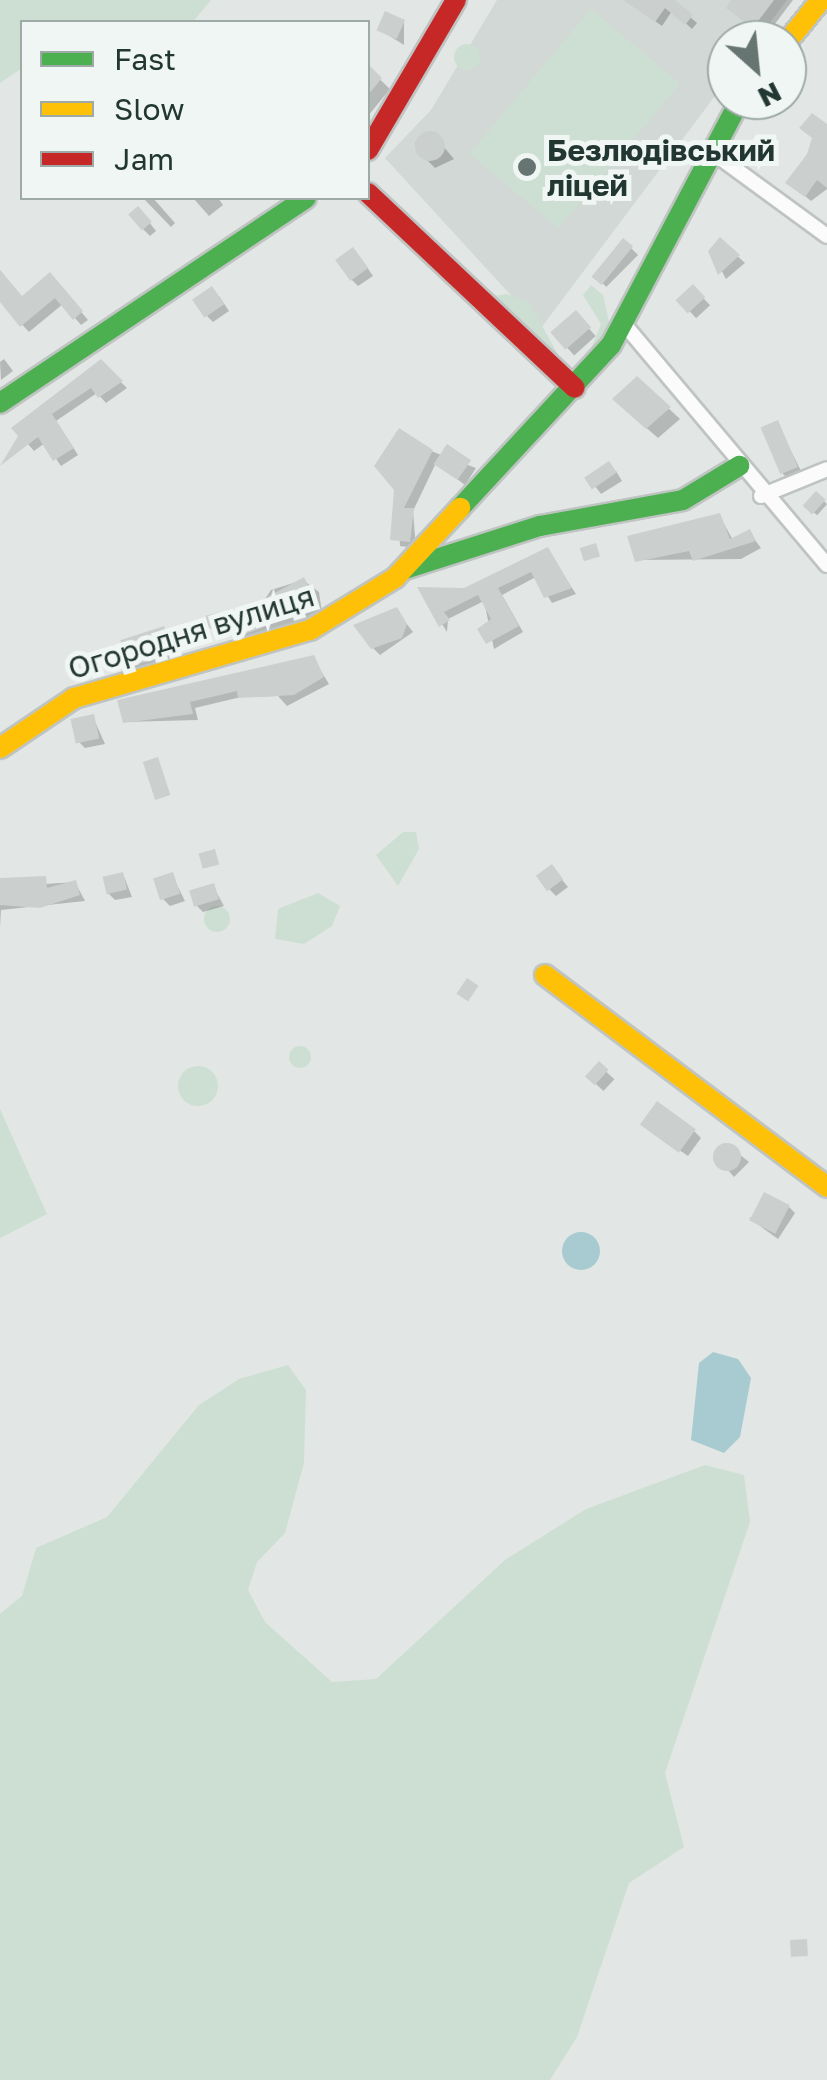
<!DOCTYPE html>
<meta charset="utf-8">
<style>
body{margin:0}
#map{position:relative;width:827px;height:2080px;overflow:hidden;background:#e2e7e5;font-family:"Golos Text",sans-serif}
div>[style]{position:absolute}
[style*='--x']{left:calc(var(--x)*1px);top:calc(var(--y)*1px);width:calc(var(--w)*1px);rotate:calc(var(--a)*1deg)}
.built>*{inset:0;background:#d1d8d5}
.green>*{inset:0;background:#cddfd2;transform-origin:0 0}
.round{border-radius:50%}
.water>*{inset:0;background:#a7cbd1}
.shadow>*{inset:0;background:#0003;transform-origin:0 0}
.building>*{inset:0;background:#cbd0ce;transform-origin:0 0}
.roads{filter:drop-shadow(2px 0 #bfc4c2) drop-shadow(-2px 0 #bfc4c2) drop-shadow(0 2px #bfc4c2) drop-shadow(0 -2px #bfc4c2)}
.street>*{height:14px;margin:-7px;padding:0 7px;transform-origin:7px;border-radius:7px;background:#fbfbfb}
.fast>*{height:20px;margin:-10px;padding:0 10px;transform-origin:10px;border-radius:10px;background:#4caf50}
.slow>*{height:20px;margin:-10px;padding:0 10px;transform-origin:10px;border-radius:10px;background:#ffc107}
.jam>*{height:20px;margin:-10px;padding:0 10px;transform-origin:10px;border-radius:10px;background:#c62828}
.dots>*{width:28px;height:28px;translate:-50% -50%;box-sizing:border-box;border:5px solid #f0f6f3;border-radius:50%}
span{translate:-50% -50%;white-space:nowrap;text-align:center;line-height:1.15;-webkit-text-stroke:10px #f0f6f3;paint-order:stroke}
.poi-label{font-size:30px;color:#233732;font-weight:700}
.left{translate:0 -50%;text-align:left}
.street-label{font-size:30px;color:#233732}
.legend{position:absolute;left:20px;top:20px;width:350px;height:180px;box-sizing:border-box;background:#f0f6f3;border:2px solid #9eaaa6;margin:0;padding:12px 18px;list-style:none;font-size:30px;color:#233732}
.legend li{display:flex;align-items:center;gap:20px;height:50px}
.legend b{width:50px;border:2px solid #9eaaa6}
.north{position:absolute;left:707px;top:20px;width:100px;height:100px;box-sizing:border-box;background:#f0f6f3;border:2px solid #9eaaa6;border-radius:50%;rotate:153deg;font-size:28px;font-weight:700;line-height:40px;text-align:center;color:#233732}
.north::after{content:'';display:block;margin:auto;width:35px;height:45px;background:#667571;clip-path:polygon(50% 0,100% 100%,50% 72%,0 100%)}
</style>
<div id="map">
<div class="built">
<div style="clip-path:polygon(497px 0,787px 0,757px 40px,727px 40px,727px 80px,541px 328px,385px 158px,431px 110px)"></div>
</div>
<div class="green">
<div style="clip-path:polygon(0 0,211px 0,193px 22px,22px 22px,22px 68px,0 83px)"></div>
<div style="left:591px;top:9px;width:116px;height:189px;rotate:40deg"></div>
<div class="round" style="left:454px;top:44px;width:26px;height:26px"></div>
<div style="clip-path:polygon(591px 285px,603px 295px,610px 326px,591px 349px,601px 324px,583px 295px)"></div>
<div style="clip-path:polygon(506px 294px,529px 302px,561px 360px,502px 311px,494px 296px)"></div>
<div style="clip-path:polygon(403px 832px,416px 832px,419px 849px,398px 886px,376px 855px)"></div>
<div style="clip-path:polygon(318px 893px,340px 906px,332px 926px,304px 944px,275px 939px,278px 909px)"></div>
<div class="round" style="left:204px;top:906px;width:26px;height:26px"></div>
<div class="round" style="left:289px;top:1046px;width:22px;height:22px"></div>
<div class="round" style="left:178px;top:1066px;width:40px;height:40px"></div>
<div style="clip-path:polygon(0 1109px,47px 1214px,0 1238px)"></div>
<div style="clip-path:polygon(288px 1365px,306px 1390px,304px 1463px,285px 1533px,257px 1562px,248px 1590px,265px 1622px,332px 1682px,376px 1679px,505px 1560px,586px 1509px,705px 1465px,744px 1475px,750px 1522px,665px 1773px,684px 1847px,629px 1883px,577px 2037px,550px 2080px,0 2080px,0 1614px,22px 1596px,36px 1548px,107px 1517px,199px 1405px,239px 1379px)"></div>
</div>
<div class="water">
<div class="round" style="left:562px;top:1232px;width:38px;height:38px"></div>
<div style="clip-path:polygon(713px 1352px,738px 1359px,751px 1378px,740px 1437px,724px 1453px,691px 1440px,699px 1363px)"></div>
</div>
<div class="shadow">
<div style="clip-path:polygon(647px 0,671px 0,697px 23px,692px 29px,672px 11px,662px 26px,645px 14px)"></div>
<div style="clip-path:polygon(734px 0,793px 0,765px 37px,740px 18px)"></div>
<div style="clip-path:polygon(404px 22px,404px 45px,380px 30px)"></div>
<div style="clip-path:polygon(368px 68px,390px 89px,368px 116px)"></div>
<div style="clip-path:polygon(827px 127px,827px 189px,811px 201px,788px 182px)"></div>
<div style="clip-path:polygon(430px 132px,437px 139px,454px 159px,435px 168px,428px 161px,415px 143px)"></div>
<div style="clip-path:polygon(143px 198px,153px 198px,175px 223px,171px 227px)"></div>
<div style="clip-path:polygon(193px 198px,218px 198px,223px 205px,209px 216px)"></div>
<div style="clip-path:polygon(145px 217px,156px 231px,150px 236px,143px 229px)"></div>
<div style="clip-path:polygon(721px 241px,745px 263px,726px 279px,711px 251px)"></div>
<div style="left:631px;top:248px;width:10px;height:45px;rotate:45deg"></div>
<div style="clip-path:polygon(360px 257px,373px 276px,358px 286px,351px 279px)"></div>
<div style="clip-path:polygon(0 270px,23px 299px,57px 283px,88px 320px,81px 325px,63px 304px,29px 332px,0 301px)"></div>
<div style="left:693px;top:287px;width:25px;height:19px;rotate:47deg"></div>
<div style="clip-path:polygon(219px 296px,229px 311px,213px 322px,206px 315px)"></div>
<div style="left:575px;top:313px;width:31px;height:29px;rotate:48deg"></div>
<div style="clip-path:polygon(4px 359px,13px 371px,1px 380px,0 362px)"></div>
<div style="clip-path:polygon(101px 363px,127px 388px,106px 403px,97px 393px,56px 421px,78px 455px,61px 466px,45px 443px,34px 451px,14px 428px)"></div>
<div style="clip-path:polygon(637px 379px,680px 419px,658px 438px,626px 410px)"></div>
<div style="clip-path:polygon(777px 423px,802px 473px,788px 479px,783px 474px)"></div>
<div style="clip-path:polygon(431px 451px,476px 468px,465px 485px,436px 463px,413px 511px,416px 548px,400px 546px,397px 489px)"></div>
<div style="clip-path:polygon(616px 471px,622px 481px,601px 494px,588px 477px)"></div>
<div style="left:816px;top:494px;width:15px;height:15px;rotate:42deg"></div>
<div style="clip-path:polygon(719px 515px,733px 540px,749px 532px,761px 548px,741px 559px,637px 560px)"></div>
<div style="clip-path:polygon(547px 550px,576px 594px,552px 603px,536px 577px,502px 595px,523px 632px,494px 649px,484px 601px,448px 619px,447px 632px,421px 590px,464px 590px)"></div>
<div style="clip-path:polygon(303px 580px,319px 592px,322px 613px,247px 641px,241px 635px,271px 590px)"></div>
<div style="clip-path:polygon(396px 610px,413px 632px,380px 655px,373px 648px)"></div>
<div style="clip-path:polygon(222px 615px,226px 628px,212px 630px,209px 627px)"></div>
<div style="clip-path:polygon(163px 629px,178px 660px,138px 673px,131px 666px)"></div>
<div style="clip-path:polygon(313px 658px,329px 684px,287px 706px,278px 696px,241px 697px,195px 708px,198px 720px,125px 722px,120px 702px)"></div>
<div style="clip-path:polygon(93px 717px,105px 744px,85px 748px,78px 741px)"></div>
<div style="clip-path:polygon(123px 874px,132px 897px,115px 900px,108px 893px)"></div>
<div style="clip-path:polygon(172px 875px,185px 901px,170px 906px,163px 899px)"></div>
<div style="clip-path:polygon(558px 875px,568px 887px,556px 896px,549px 889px)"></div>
<div style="clip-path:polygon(75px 882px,85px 901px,1px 910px,0 927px,0 887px)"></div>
<div style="clip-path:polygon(213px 886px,224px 906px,203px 912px,196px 905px)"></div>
<div style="left:599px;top:1065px;width:21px;height:16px;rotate:43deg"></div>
<div style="clip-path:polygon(650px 1130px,694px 1131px,701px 1138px,688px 1156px)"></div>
<div style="clip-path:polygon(725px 1143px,749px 1162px,734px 1177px,716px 1156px)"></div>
<div style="clip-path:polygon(789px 1207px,795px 1213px,778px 1239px,749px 1218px)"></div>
</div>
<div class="building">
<div style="clip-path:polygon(623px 0,675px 0,693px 15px,685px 25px,665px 8px,655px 22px)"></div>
<div style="clip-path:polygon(731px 0,774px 0,753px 28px,726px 8px)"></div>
<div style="left:385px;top:11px;width:22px;height:21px;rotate:24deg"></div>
<div style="clip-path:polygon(368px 64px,382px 78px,368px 95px)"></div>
<div style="clip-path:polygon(812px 113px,827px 124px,827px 188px,817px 180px,805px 197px,785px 183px,807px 154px,812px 138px,799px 128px)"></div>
<div class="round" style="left:415px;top:131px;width:30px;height:30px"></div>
<div style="left:138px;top:206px;width:21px;height:13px;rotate:49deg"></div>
<div style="clip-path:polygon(720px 237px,740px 255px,718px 275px,708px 251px)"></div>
<div style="left:623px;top:238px;width:13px;height:50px;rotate:39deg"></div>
<div style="left:353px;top:247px;width:26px;height:22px;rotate:54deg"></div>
<div style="clip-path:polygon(0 270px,22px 296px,50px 272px,83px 311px,73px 320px,55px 298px,20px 327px,0 302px)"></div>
<div style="left:693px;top:284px;width:18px;height:24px;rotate:47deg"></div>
<div style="left:212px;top:286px;width:22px;height:24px;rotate:56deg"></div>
<div style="left:576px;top:310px;width:23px;height:34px;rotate:49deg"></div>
<div style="clip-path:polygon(101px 359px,123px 381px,98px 398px,91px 388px,52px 414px,74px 448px,53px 461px,38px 437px,0 466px,18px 436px,11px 428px)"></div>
<div style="clip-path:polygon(637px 376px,671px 407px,646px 429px,612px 399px)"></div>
<div style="left:778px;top:420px;width:51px;height:19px;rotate:67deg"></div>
<div style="clip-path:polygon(399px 428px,433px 450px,404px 508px,414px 508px,410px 542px,390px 540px,394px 490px,374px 466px)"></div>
<div style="left:447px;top:444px;width:29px;height:24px;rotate:34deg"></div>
<div style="left:609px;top:461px;width:14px;height:30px;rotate:56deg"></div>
<div style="left:816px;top:491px;width:13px;height:20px;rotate:42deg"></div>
<div style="clip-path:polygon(720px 513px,730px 539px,750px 529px,756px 541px,693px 561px,689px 551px,635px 562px,627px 536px)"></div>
<div style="left:596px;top:543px;width:14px;height:17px;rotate:73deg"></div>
<div style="clip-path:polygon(548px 547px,572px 588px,544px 598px,531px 572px,498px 588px,519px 626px,486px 644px,477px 629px,491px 619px,478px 595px,444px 612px,450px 620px,439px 627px,417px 587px,464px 588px)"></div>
<div style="clip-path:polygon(304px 577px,318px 607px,239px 636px,231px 617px)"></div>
<div style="clip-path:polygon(397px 607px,407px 624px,402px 638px,371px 649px,353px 625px)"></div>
<div style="left:222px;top:612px;width:13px;height:17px;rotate:77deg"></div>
<div style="left:164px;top:626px;width:28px;height:46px;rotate:72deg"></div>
<div style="clip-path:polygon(314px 655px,324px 677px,294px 695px,238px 698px,237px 691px,190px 702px,193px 714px,123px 723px,117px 700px)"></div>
<div style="left:94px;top:714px;width:25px;height:24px;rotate:78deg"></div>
<div style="left:158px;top:757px;width:40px;height:16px;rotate:72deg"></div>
<div style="left:215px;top:849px;width:16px;height:17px;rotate:75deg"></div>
<div style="left:552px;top:864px;width:19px;height:20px;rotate:54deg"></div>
<div style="left:123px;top:872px;width:18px;height:21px;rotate:77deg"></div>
<div style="left:173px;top:872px;width:23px;height:21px;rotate:72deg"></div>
<div style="clip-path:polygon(46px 876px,47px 888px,76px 880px,80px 895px,40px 908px,0 905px,0 878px)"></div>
<div style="left:214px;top:883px;width:17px;height:26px;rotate:73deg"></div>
<div style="left:467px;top:978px;width:14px;height:19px;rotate:34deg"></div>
<div style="left:599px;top:1061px;width:13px;height:21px;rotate:42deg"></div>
<div style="left:657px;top:1101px;width:48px;height:29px;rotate:36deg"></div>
<div class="round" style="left:713px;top:1143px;width:28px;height:28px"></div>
<div style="left:764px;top:1192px;width:29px;height:32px;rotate:27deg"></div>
<div style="left:807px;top:1939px;width:17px;height:17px;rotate:87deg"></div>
</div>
<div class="roads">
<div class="street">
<div style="--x:708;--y:149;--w:147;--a:36.2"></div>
<div style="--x:624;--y:324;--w:315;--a:49.9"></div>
<div style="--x:761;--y:496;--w:71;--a:-22.2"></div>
</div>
<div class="fast">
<div style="--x:0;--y:403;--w:368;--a:-33.8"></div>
<div style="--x:460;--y:508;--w:222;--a:-47.2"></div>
<div style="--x:611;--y:345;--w:277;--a:-62.2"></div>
<div style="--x:405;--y:569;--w:142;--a:-17.7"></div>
<div style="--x:540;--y:526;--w:145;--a:-10.3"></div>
<div style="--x:683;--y:500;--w:66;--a:-31.3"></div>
</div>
<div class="slow">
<div style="--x:787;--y:42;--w:54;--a:-51"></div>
<div style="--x:0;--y:748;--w:89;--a:-34"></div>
<div style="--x:74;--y:698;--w:246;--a:-16.1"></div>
<div style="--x:310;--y:630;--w:100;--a:-31.5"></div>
<div style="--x:395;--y:578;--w:96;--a:-47.1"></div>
<div style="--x:545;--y:975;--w:353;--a:36.9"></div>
</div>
<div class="jam">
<div style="--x:368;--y:150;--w:174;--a:-59.6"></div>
<div style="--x:368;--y:193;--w:284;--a:43.3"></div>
</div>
</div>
<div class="dots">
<div style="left:527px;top:167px;background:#667571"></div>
</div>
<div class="poi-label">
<span class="left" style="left:547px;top:167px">Безлюдівський<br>ліцей</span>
</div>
<div class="street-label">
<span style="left:191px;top:632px;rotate:-17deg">Огородня вулиця</span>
</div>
<ul class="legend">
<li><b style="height:12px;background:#4caf50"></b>Fast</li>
<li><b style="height:12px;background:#ffc107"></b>Slow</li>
<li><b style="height:12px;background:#c62828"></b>Jam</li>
</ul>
<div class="north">N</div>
</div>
